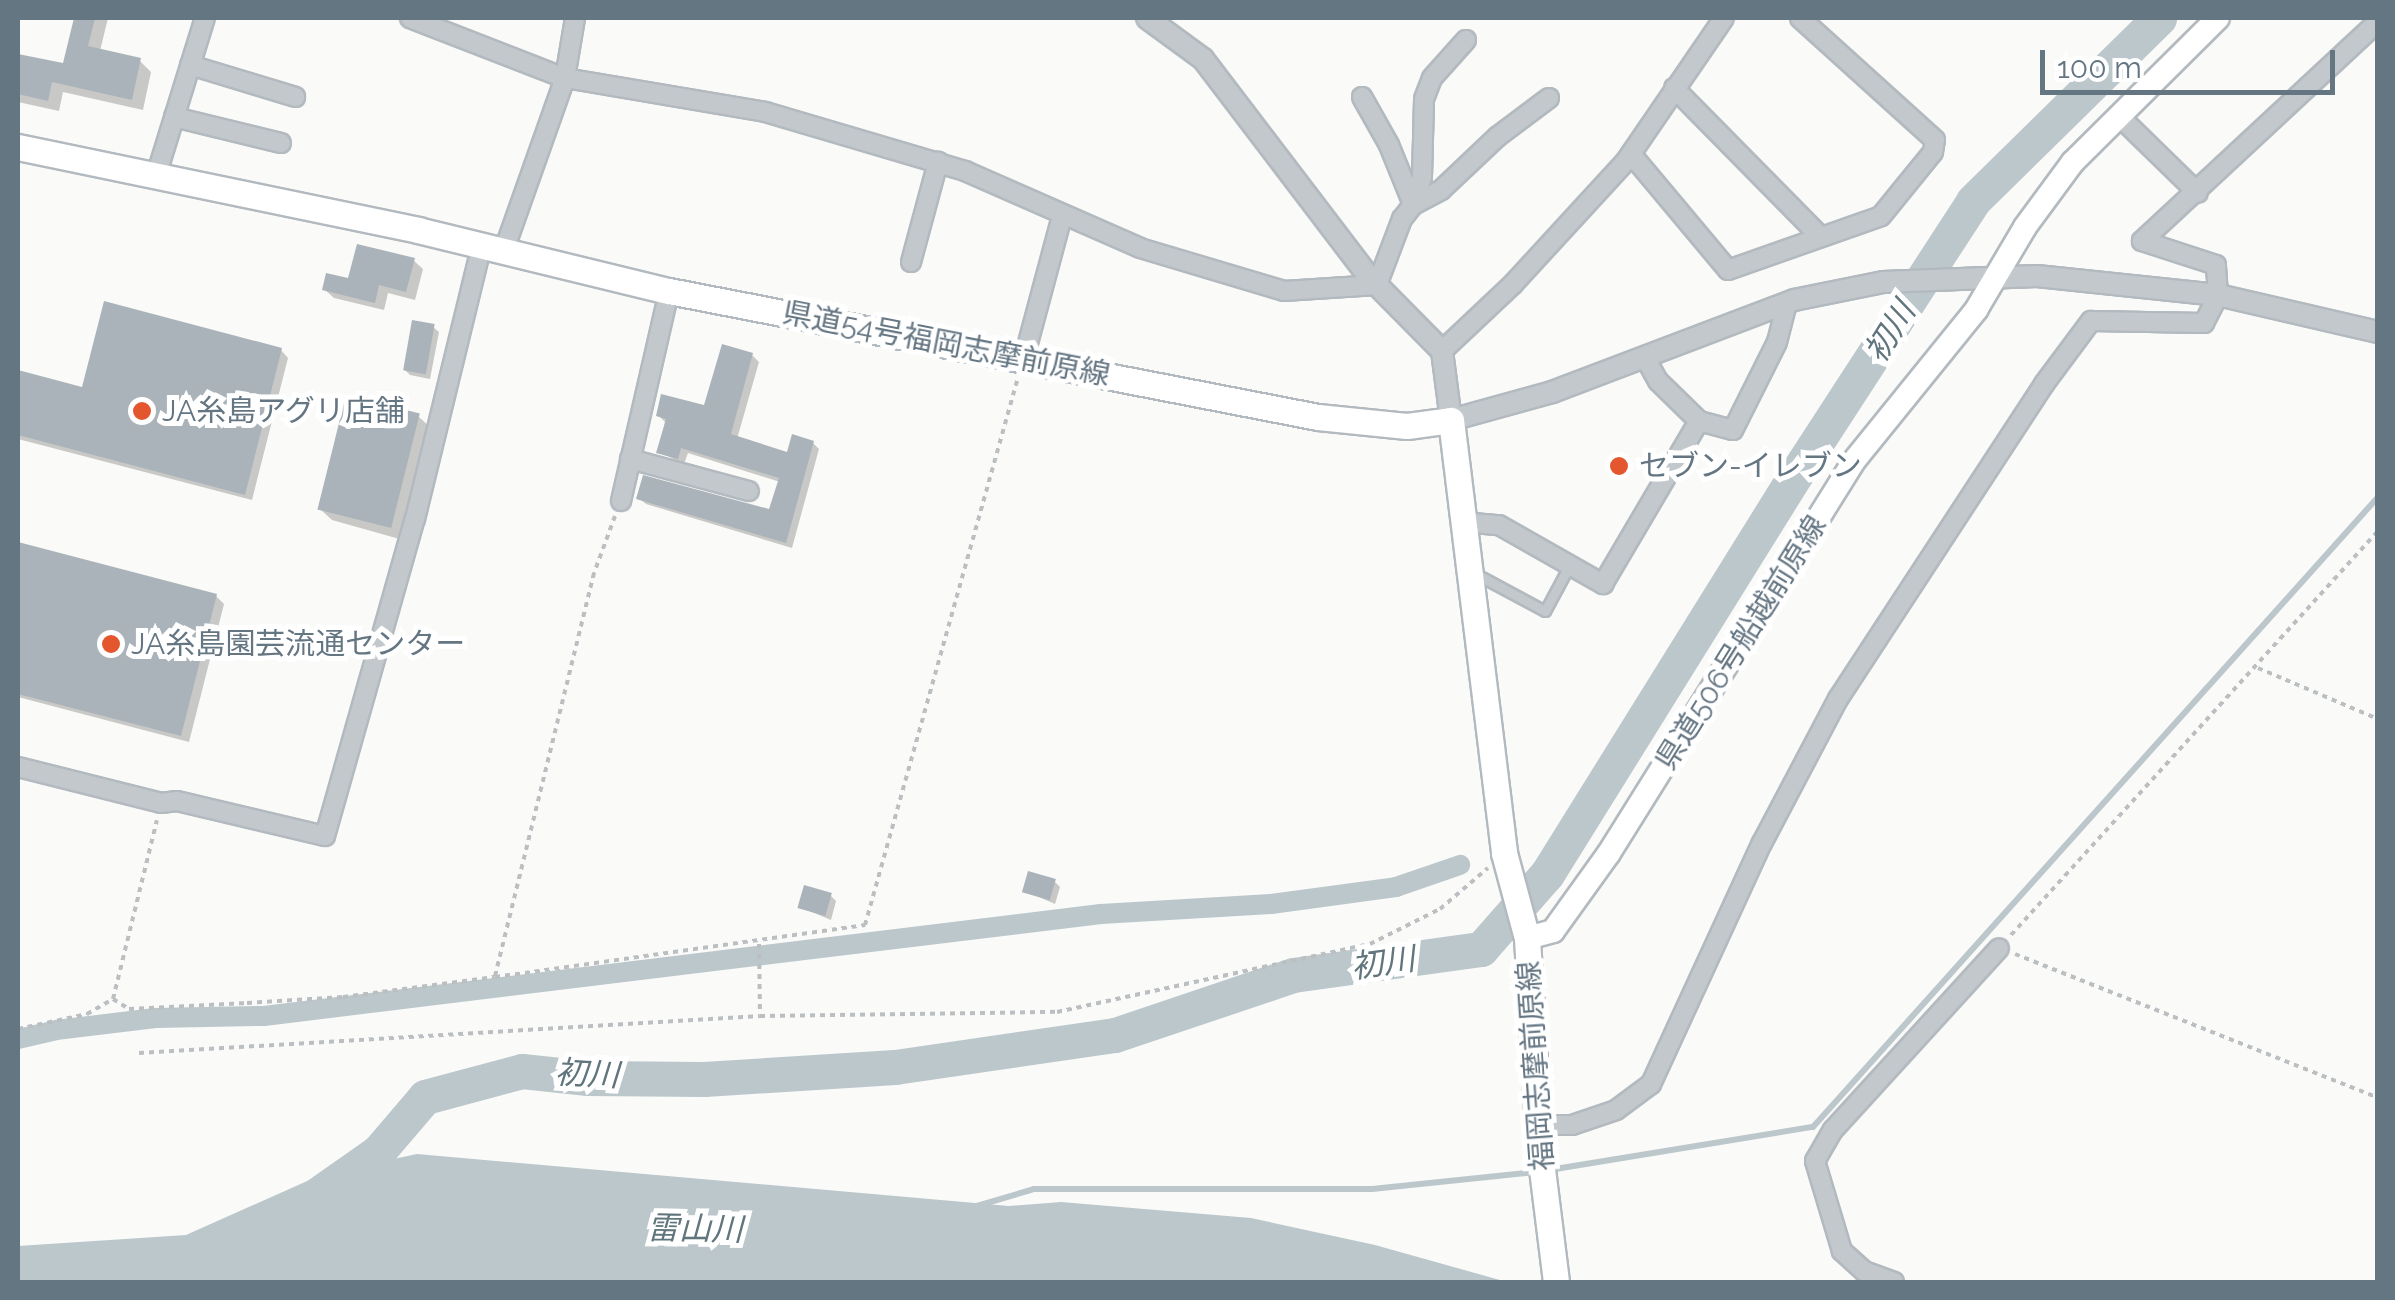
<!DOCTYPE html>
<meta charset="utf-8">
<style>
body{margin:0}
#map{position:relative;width:2395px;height:1300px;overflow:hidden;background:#fafaf8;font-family:Raleway,"Noto Sans JP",sans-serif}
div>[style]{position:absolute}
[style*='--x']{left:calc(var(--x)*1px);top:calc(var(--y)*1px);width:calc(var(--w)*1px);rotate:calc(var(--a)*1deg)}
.water>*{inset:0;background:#bbc7cb}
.shadow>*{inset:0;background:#0003}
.stream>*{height:6px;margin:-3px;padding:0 3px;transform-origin:3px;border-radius:3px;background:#bbc7cb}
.canal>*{height:20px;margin:-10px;padding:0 10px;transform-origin:10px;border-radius:10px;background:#bbc7cb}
.river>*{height:35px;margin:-17.5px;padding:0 17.5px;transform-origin:17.5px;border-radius:17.5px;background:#bbc7cb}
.building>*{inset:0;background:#aab3b9;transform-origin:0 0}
.path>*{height:4px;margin-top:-2px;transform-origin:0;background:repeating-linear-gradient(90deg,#bbbfc2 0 5px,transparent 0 10px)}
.roads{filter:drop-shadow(2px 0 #b3babf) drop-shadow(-2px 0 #b3babf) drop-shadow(0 2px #b3babf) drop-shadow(0 -2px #b3babf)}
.service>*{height:9px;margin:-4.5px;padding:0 4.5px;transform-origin:4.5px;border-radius:4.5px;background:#c3c8cc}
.minor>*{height:18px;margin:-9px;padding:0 9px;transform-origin:9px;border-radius:9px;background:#c3c8cc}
.tertiary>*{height:20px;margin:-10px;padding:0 10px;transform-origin:10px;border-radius:10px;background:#c3c8cc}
.secondary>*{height:22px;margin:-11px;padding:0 11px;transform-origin:11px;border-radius:11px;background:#fff}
.primary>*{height:25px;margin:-12.5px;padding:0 12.5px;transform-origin:12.5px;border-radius:12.5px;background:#fff}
.dots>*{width:28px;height:28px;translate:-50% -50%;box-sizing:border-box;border:5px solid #fff;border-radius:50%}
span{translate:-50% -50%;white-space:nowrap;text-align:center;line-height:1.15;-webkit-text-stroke:10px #fff;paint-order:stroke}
.street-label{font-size:30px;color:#657683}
.poi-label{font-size:30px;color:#657683}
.left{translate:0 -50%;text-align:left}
.water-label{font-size:32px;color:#60757c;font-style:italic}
.frame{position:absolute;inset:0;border:20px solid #657683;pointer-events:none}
.scale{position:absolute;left:2040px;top:50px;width:295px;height:45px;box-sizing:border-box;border:5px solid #657683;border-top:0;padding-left:12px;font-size:30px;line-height:35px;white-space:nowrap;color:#657683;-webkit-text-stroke:8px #fff;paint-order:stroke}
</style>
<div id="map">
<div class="water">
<div style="clip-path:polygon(417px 1154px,1009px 1206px,1061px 1202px,1251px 1218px,1375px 1245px,1507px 1282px,18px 1282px,18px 1246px,186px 1235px,323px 1174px)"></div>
</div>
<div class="shadow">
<div style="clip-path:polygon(75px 18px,108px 18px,100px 51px,140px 61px,151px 72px,143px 110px,63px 92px,59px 111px,18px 102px,18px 56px,65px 66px)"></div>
<div style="clip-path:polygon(413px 260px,423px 269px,415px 300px,388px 293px,384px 310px,334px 298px,324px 289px)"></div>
<div style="clip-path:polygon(433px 327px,439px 332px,430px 379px,410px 375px,404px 369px)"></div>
<div style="clip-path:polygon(281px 350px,288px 358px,252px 500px,18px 439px,18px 372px,84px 390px)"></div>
<div style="clip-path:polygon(752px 355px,759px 362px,737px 439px,788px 455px,813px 443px,819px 449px,792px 548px,646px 504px,639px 498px,771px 512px,780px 482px,688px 453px,684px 464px,659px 452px,665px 422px,659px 416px,706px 408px)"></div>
<div style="clip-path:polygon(419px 417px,432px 429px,403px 540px,332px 520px,319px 508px)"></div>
<div style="clip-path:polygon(18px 545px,216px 596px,224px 604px,189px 742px,18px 697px)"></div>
<div style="clip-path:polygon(1054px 881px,1060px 887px,1055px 904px,1025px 891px)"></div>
<div style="clip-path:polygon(830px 895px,836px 901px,831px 920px,800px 907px)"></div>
</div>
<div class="stream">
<div style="--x:1549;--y:1170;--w:267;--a:-9.3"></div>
<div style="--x:1813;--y:1127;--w:846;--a:-48.11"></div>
<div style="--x:977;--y:1206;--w:59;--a:-16.6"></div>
<div style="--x:1034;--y:1189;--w:338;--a:0"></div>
<div style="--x:1372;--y:1189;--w:165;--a:-5.9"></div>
</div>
<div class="canal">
<div style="--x:18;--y:1039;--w:39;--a:-13"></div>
<div style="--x:56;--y:1030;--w:100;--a:-6.9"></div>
<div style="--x:155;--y:1018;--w:109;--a:-1.1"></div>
<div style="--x:264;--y:1016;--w:843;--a:-6.95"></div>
<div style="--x:1101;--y:914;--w:170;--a:-3.4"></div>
<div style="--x:1271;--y:904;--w:126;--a:-7.7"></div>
<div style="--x:1396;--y:887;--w:68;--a:-19"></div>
</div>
<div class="river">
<div style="--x:318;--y:1194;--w:73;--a:-35"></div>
<div style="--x:378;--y:1152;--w:72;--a:-49.5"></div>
<div style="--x:425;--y:1097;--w:100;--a:-15"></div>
<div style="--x:522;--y:1071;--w:66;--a:6.1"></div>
<div style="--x:588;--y:1078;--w:116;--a:0.5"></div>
<div style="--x:704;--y:1079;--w:191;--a:-3.6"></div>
<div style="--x:895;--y:1067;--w:222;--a:-8.3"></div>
<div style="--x:1115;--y:1035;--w:188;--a:-18.6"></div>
<div style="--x:1293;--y:975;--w:190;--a:-7.9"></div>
<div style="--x:1481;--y:949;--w:100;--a:-48.7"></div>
<div style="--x:1547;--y:874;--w:471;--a:-58.1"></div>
<div style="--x:1796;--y:474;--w:325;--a:-57"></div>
<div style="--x:1973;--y:201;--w:261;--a:-44.5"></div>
</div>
<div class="building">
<div style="clip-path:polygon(74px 18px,95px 18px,88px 46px,141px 58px,132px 100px,52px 82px,48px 101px,18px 94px,18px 54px,63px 63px)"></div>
<div style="clip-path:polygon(357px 244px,415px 258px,406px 292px,379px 285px,375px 303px,322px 290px,326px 273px,348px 278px)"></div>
<div style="clip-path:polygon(104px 301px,282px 348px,245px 495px,18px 435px,18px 370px,82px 387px)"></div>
<div style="left:412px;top:320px;width:23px;height:51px;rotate:10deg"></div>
<div style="clip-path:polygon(722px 344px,753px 353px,731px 434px,787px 452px,792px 434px,814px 441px,786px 543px,636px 499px,643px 475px,769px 509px,779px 478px,681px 448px,678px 459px,656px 453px,666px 419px,656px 416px,661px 394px,704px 405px)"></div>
<div style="left:346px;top:395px;width:76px;height:118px;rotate:14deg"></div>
<div style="clip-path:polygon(18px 542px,217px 594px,181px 736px,18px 694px)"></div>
<div style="left:1028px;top:871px;width:29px;height:22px;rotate:16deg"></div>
<div style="left:804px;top:885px;width:29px;height:24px;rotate:16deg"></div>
</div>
<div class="path">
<div style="--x:615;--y:516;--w:61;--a:110.2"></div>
<div style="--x:594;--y:573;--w:416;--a:103.8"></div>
<div style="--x:495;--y:977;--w:374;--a:-8"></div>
<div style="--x:865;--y:925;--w:565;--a:-74.39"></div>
<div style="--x:2258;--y:668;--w:130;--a:23"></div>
<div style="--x:2011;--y:935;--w:546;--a:-47.75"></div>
<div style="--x:759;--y:944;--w:70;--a:89.2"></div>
<div style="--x:2015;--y:954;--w:391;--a:21.6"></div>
<div style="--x:113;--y:999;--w:19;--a:32"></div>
<div style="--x:129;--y:1009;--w:118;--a:-2.9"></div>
<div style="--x:247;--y:1003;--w:96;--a:-3.6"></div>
<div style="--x:343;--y:997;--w:153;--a:-7.5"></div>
<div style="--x:18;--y:1029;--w:71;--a:-12.3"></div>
<div style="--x:87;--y:1014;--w:30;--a:-30"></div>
<div style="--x:113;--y:999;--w:184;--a:-76.2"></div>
<div style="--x:139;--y:1053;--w:622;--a:-3.41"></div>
<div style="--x:760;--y:1016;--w:297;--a:-0.8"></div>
<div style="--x:1057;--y:1012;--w:320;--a:-12.3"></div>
<div style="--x:1370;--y:944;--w:78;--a:-26.6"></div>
<div style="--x:1440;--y:909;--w:63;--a:-40.5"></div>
</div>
<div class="roads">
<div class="service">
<div style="--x:1476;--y:574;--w:78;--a:28.2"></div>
<div style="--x:1545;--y:611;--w:51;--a:-61.9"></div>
</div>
<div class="minor">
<div style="--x:410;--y:18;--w:166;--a:21.2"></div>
<div style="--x:565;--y:78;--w:203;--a:9.6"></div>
<div style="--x:765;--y:112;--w:209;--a:16.4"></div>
<div style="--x:965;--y:171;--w:191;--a:23.7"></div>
<div style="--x:1140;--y:248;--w:150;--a:16.6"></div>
<div style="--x:1284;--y:291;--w:93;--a:-3.7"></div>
<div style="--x:1377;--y:285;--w:71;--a:-69.3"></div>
<div style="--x:1402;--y:219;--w:18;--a:-52"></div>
<div style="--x:1413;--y:205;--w:32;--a:-28"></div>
<div style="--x:1441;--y:190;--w:77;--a:-43.4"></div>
<div style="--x:1497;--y:137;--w:65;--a:-36.9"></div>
<div style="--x:190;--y:65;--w:110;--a:16.9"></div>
<div style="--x:1674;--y:88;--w:209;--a:45.4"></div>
<div style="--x:1362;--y:97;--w:55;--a:60.6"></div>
<div style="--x:1389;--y:145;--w:64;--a:67.9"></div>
<div style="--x:2119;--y:116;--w:110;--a:44.3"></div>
<div style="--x:174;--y:117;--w:110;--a:13.7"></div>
<div style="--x:1631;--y:154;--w:151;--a:50.1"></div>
<div style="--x:1728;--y:270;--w:162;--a:-19.4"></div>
<div style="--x:1881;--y:216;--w:82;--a:-50.9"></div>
<div style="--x:1933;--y:152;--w:12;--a:-81"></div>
<div style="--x:1935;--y:140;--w:182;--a:-137.9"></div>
<div style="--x:156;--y:176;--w:165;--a:-72.8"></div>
<div style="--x:1413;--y:205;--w:29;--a:-72"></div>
<div style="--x:1422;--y:177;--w:78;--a:-88.5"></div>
<div style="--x:1424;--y:99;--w:22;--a:-69"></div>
<div style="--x:1432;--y:78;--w:51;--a:-48.2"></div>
<div style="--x:503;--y:253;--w:186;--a:-70.5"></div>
<div style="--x:565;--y:78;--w:61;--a:-80.5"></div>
<div style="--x:911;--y:262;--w:104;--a:-74.9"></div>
<div style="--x:1442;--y:351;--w:98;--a:-43.3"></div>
<div style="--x:1513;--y:284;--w:167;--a:-47.4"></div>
<div style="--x:1626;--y:161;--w:173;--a:-55.6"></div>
<div style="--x:1024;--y:358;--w:147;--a:-75"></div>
<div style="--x:1699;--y:421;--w:35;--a:15"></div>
<div style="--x:1733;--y:430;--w:98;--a:-63.4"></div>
<div style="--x:1777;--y:342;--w:40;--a:-75.6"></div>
<div style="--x:630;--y:459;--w:123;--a:15.1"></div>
<div style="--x:621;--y:501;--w:215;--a:-77.1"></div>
<div style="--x:1462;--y:522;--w:37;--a:5"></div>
<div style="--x:1499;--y:525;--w:120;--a:29.6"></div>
<div style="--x:1603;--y:584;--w:189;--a:-59.5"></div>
<div style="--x:1699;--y:421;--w:57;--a:-135.7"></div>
<div style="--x:1658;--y:381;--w:26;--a:-119"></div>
<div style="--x:18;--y:767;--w:147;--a:14.1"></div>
<div style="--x:161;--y:803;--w:16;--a:-7"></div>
<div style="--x:177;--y:801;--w:152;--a:13.3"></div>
<div style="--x:325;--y:836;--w:330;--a:-74.2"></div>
<div style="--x:415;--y:519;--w:278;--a:-76.3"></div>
<div style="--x:1539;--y:1125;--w:33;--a:0"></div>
<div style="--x:1572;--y:1125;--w:46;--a:-18.8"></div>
<div style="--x:1616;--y:1110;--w:44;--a:-36.6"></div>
<div style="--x:1651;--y:1084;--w:265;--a:-65.3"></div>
<div style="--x:1762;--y:843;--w:163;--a:-62.2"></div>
<div style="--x:1838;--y:699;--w:376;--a:-56.8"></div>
<div style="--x:2044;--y:384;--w:79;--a:-53.3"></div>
<div style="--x:2091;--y:321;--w:113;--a:1"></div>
<div style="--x:2204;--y:323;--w:31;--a:-63"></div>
<div style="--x:2218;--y:295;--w:30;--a:-94"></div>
<div style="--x:2216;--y:265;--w:78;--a:-162"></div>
<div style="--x:2142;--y:241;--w:322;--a:-42.9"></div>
<div style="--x:1894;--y:1282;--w:32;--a:-160"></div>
<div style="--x:1864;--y:1271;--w:30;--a:-138"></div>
<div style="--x:1842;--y:1251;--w:94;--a:-106.7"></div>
<div style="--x:1815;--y:1161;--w:36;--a:-60"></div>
<div style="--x:1833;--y:1130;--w:246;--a:-47.6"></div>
</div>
<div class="tertiary">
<div style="--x:1147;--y:18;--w:69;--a:36.2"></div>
<div style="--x:1203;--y:59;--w:275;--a:52.7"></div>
<div style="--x:1370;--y:278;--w:103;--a:45.4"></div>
<div style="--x:1442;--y:351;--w:70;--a:82.6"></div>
<div style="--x:1451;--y:420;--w:105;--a:-15.5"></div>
<div style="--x:1552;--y:392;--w:259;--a:-20.8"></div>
<div style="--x:1794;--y:300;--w:91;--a:-11.4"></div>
<div style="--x:1883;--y:282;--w:154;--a:-2.2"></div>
<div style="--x:2037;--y:276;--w:182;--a:6"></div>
<div style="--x:2218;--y:295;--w:164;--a:13"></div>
</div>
<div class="secondary">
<div style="--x:1527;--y:938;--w:27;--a:-15"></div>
<div style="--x:1553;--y:931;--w:96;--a:-54.3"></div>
<div style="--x:1609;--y:853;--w:461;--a:-58"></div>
<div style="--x:1853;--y:462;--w:196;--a:-51"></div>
<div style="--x:1976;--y:310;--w:96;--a:-59.4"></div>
<div style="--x:2025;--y:227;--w:81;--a:-53.6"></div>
<div style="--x:2073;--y:162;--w:204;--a:-44.8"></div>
</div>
<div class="primary">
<div style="--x:18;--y:147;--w:409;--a:11.7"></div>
<div style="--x:418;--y:230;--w:258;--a:13.7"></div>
<div style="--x:669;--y:291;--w:661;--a:10.99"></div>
<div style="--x:1318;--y:417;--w:89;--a:5.8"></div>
<div style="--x:1407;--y:426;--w:44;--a:-7.8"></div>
<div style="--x:1451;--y:420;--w:436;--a:83"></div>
<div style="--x:1504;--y:853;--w:88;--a:74.9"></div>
<div style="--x:1527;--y:938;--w:207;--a:86.7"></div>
<div style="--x:1539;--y:1145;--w:138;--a:82.9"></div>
</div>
</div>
<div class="dots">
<div style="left:142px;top:411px;background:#e4572e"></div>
<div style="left:1619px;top:466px;background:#e4572e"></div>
<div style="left:111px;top:644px;background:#e4572e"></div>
</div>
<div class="street-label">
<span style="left:946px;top:344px;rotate:11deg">県道54号福岡志摩前原線</span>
<span style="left:1741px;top:643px;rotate:-58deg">県道506号船越前原線</span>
<span style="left:1536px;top:1066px;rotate:-94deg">福岡志摩前原線</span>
</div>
<div class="poi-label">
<span class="left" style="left:162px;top:411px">JA糸島アグリ店舗</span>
<span class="left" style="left:1639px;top:466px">セブン-イレブン</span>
<span class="left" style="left:131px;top:644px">JA糸島園芸流通センター</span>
</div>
<div class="water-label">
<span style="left:1890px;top:332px;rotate:-58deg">初川</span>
<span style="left:1383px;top:963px;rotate:-8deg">初川</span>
<span style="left:587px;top:1074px;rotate:3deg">初川</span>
<span style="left:695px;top:1229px;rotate:1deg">雷山川</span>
</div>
<div class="frame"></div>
<div class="scale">100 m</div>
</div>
